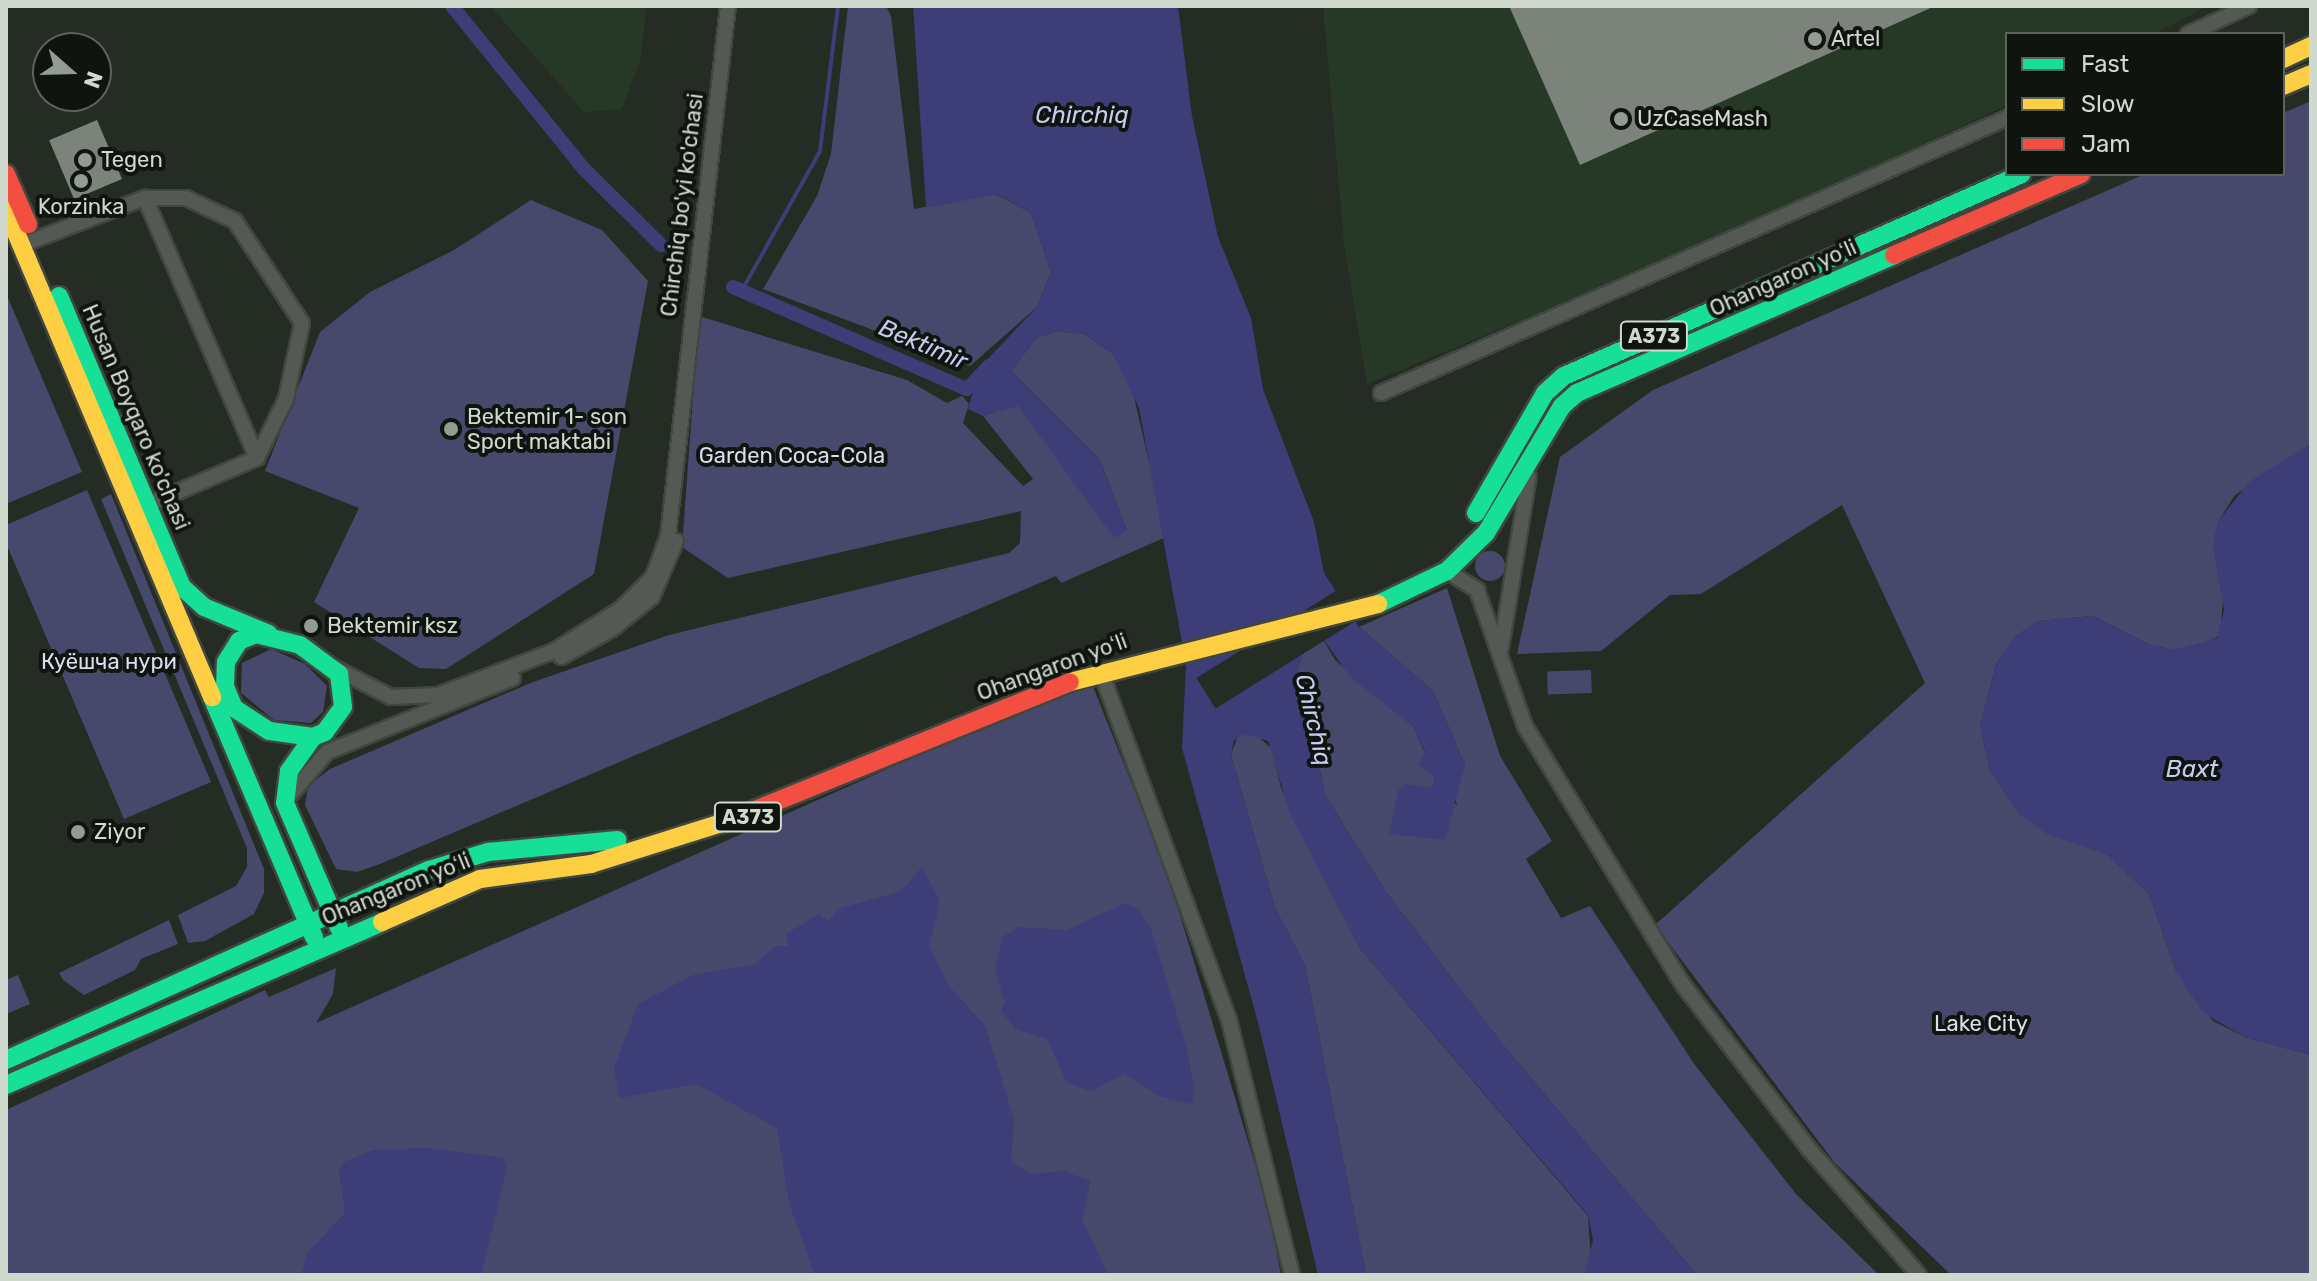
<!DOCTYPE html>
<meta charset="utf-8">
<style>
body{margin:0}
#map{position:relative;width:2317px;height:1281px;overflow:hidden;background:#242c24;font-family:Rubik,sans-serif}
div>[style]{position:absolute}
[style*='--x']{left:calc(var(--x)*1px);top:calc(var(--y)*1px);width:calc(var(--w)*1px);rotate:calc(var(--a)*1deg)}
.built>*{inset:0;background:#263926}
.green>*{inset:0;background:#46496c;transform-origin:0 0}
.round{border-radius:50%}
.water>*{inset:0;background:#3d3d78}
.pier>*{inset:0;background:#242c24;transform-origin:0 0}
.stream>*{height:4px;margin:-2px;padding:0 2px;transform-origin:2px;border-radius:2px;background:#3d3d78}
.canal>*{height:14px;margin:-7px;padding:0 7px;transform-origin:7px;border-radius:7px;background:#3d3d78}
.building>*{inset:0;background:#7b837b;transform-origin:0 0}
.roads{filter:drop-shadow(2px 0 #404740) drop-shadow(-2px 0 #404740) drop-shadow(0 2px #404740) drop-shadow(0 -2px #404740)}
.street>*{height:14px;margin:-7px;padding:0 7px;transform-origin:7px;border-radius:7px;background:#545a53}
.fast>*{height:18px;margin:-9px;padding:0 9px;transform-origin:9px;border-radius:9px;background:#16e098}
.slow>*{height:18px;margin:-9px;padding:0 9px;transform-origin:9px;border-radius:9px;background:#ffcf43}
.jam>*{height:18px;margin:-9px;padding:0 9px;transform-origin:9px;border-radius:9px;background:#f24e42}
.dots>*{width:22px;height:22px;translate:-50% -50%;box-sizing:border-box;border:4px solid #0f150e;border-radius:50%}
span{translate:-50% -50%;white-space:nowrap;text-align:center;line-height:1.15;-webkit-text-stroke:8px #0f150e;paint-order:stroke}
.shield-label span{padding:2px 6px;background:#0f150e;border:2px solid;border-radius:6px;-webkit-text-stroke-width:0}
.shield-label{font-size:20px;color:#cfd9ce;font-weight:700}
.poi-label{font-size:22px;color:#cfd9ce}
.left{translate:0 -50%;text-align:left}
.street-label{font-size:22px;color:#cfd9ce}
.park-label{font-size:22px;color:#dbddf1}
.water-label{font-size:24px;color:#c7cbf3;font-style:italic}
.frame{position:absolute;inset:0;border:8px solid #cfd9ce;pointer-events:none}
.legend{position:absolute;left:2005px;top:32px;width:280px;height:144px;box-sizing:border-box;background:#0f150e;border:2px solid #5c635b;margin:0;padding:10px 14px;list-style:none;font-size:24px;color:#cfd9ce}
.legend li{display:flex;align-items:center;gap:16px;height:40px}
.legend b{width:40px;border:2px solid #5c635b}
.north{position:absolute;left:32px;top:32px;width:80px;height:80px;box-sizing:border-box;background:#0f150e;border:2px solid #5c635b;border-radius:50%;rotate:110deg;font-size:22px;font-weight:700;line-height:32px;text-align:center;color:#cfd9ce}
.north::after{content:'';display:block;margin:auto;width:28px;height:36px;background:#939c92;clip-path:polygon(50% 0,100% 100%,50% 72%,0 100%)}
</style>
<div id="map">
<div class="built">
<div style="clip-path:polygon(490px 6px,646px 6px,641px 58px,622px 109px,584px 112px)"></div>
<div style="clip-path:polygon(1323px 6px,2209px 6px,2153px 34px,2007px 34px,2007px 105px,1705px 245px,1367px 384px,1344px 244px)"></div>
</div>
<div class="green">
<div style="clip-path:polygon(848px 6px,886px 6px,891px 16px,914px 209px,996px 194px,1031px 213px,1051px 272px,1037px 307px,970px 366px,763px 289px,817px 196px,831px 154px)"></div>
<div style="clip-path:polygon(2311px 101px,2311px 444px,2235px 495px,2219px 520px,2213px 546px,2224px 588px,2220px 635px,2198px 648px,2175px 650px,2150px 645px,2093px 616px,2039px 621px,2017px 635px,1997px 662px,1980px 725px,1990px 770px,2020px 815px,2108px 855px,2149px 894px,2176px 971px,2213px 1021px,2245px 1037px,2311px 1055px,2311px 1275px,1951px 1275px,1835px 1163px,1655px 925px,1925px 683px,1842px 505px,1701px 594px,1670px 595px,1601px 651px,1517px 654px,1560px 457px,1653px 390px,2145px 174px,2283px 174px,2283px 113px)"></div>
<div style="clip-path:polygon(531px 200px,602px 230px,648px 281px,594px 574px,446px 669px,419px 668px,314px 602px,359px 508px,265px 471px,320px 332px,370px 292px,454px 250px)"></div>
<div style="clip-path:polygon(6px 293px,82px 472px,6px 504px)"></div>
<div style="clip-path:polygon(699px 316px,907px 380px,947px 403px,962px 396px,969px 404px,963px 423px,1023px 486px,1033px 479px,983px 416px,1018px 405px,1127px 531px,1100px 460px,1011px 371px,1036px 338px,1057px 331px,1084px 334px,1112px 353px,1132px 388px,1166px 537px,1061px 583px,1056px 576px,380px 864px,357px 872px,336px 869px,305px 805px,308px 786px,330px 769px,533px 682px,669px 635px,1009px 553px,1020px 543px,1021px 511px,728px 578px,682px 547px)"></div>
<div style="clip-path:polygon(87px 490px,211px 782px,124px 819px,6px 543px,6px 525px)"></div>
<div style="clip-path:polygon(111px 494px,264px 869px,264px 893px,254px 914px,205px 941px,188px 943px,178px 915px,236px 886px,247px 867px,247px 848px,101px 499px)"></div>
<div class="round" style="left:1475px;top:551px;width:30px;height:30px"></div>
<div style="clip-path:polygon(1447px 588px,1500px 756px,1552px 841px,1526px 859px,1561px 918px,1590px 906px,1695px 1065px,1796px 1194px,1879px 1275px,1697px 1275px,1503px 1045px,1386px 892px,1326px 797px,1297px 671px,1307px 640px,1321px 636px,1335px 660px,1414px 727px,1435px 777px,1433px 789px,1457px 805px,1454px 792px,1465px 765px,1433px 691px,1359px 627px)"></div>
<div style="clip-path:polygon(271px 649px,305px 664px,327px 686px,323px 712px,311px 723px,274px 720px,241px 693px,242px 663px)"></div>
<div style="left:1591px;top:670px;width:23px;height:44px;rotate:88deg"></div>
<div style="clip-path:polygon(1090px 679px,1167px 872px,1269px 1211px,1281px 1275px,6px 1275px,6px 1110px,265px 990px,269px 997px,336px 968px,333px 994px,316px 1023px)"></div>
<div style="clip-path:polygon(1254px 733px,1272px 749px,1281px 788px,1359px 947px,1588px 1216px,1591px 1261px,1584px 1275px,1366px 1275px,1305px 966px,1275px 908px,1231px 755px,1238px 735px)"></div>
<div style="clip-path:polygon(169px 920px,178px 944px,141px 959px,135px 970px,84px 995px,63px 980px,59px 973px)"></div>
<div style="clip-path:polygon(18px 975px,30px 1004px,6px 1014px,6px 980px)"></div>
</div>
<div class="water">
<div style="clip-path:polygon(913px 6px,1178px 6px,1192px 116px,1218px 237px,1251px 318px,1263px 389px,1314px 522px,1324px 573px,1359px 627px,1433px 691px,1465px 765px,1445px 840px,1389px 834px,1398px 791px,1405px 784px,1433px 788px,1435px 777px,1419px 765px,1425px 752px,1414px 727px,1351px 678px,1321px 636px,1307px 640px,1297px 671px,1326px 797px,1386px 892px,1503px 1045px,1697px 1275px,1584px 1275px,1593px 1240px,1588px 1215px,1359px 947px,1290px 814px,1268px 741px,1245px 734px,1234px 740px,1231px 755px,1275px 908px,1305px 966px,1366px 1275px,1318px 1275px,1259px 1026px,1182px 748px,1186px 664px,1139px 408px,1112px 353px,1084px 334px,1057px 331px,1036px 338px,1011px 371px,1100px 460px,1127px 531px,1114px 538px,1018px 406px,983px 416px,968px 409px,980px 367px,1037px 307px,1051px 272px,1031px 213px,997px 194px,926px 208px)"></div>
<div style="clip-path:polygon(2311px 444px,2311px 1055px,2245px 1037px,2203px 1013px,2176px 971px,2149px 894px,2108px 855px,2049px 835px,2020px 815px,1990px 770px,1980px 725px,1997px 662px,2017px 635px,2039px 621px,2093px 616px,2150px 645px,2175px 650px,2217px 638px,2224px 610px,2213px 546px,2219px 520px,2250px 481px)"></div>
<div style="clip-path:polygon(922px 867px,940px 901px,929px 946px,948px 985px,985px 1025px,1014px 1119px,1011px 1162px,1031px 1174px,1063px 1171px,1091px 1181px,1082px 1219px,1108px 1275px,815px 1275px,789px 1203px,777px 1128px,696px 1084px,620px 1098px,614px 1068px,638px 1004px,693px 975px,756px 964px,775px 946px,788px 946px,786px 934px,819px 914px,829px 921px,838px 909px,901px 891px)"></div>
<div style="clip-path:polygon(1125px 903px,1139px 909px,1151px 929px,1186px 1045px,1195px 1091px,1191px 1104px,1159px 1096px,1125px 1074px,1091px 1091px,1067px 1083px,1047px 1039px,1015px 1029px,1001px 1010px,1005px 1003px,995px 970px,1003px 937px,1018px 927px,1067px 930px)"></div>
<div style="clip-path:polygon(428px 1148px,504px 1158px,507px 1168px,481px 1275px,301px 1275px,307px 1253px,345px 1213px,339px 1171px,344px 1162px,373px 1150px)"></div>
</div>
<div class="pier">
<div style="left:1339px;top:589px;width:36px;height:168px;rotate:58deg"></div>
</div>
<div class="stream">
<div style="--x:741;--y:292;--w:162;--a:-60.7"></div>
<div style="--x:820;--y:151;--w:146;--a:-82.9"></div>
</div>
<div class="canal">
<div style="--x:452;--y:6;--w:208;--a:51"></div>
<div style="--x:583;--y:168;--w:110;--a:44.6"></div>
<div style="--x:733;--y:287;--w:255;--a:23.6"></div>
<div style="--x:967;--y:389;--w:32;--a:-46"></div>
</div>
<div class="building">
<div style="clip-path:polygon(1509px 6px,1935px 6px,1580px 165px)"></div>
<div style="left:97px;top:120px;width:64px;height:52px;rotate:67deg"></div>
</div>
<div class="roads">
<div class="street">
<div style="--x:2188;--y:34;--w:67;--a:-24.7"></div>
<div style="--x:145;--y:198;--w:283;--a:66.7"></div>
<div style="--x:21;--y:245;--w:133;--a:-20.8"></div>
<div style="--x:145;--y:198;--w:41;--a:0"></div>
<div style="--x:186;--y:198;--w:54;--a:25.1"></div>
<div style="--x:235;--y:221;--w:122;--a:56.7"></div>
<div style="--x:302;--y:323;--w:78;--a:101.9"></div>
<div style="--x:286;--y:399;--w:66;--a:116.2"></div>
<div style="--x:257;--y:458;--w:125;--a:156.9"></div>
<div style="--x:1381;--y:393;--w:684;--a:-23.72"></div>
<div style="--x:1447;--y:571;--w:36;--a:32"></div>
<div style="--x:1477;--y:590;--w:144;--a:70.6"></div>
<div style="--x:1525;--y:726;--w:305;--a:58.6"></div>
<div style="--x:1684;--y:986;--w:205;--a:52.5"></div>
<div style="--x:1809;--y:1149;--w:167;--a:48.9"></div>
<div style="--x:1501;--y:648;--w:174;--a:-80.8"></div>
<div style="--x:561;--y:657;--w:58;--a:-28.8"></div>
<div style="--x:612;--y:629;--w:51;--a:-38.7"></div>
<div style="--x:652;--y:597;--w:61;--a:-66.8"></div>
<div style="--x:335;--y:668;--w:63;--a:27.4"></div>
<div style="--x:391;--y:697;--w:47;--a:-2.4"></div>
<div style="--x:438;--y:695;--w:124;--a:-20.8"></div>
<div style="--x:554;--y:651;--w:79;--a:-32.1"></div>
<div style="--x:621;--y:609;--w:45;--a:-45"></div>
<div style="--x:653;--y:577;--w:44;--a:-69.9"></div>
<div style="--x:668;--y:536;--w:533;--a:-83.54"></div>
<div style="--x:1105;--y:683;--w:359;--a:69.8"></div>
<div style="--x:1229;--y:1020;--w:263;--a:76.1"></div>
<div style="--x:292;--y:793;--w:54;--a:-49.5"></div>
<div style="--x:327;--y:752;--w:200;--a:-21.7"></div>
</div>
<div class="fast">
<div style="--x:59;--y:296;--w:316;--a:67.1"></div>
<div style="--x:182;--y:587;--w:30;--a:42"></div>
<div style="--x:204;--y:607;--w:70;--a:22.6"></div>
<div style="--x:1476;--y:513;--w:138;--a:-60.1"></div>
<div style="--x:1545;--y:393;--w:25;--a:-42"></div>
<div style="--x:1564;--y:376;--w:500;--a:-23.8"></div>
<div style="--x:1378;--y:604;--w:76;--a:-25.6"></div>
<div style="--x:1447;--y:571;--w:54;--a:-44.3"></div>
<div style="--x:1486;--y:533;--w:148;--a:-59.1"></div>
<div style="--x:1562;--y:406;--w:20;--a:-41"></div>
<div style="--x:1577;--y:393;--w:346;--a:-23.5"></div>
<div style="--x:256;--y:634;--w:45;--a:14"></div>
<div style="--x:300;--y:645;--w:49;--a:36.6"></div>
<div style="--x:339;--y:674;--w:33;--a:83"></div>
<div style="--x:343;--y:707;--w:31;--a:126"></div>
<div style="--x:325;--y:732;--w:13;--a:157"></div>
<div style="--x:313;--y:737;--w:44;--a:-172.2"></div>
<div style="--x:269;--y:731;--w:42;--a:-146.7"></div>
<div style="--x:234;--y:708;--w:23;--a:-113"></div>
<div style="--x:225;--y:687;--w:25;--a:-88"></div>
<div style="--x:226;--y:662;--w:25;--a:-58"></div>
<div style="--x:239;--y:641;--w:18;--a:-22"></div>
<div style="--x:212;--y:697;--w:261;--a:67"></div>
<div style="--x:313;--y:737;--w:42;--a:125.2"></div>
<div style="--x:289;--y:771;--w:32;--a:97"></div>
<div style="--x:285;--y:803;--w:136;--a:66.6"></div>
<div style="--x:6;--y:1060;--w:464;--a:-24.2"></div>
<div style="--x:429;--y:870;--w:62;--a:-17"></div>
<div style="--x:488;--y:852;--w:130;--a:-5.3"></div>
<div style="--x:6;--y:1085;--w:410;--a:-23.4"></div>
</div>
<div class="slow">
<div style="--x:2283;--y:59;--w:31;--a:-25"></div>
<div style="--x:2283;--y:86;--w:30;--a:-23"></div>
<div style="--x:6;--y:209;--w:530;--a:67.11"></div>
<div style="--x:1070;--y:682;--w:318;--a:-14.2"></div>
<div style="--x:382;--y:922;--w:107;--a:-23.7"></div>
<div style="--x:480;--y:879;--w:112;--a:-7.7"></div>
<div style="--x:591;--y:864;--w:144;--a:-17.4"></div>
</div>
<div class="jam">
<div style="--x:6;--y:174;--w:55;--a:66.3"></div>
<div style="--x:1894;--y:255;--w:204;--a:-23.4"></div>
<div style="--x:728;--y:821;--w:369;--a:-22.1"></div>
</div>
</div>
<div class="dots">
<div style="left:1815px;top:39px;background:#939c92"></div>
<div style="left:1621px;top:119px;background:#939c92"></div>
<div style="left:85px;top:160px;background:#939c92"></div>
<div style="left:81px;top:181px;background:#939c92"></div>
<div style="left:451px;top:429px;background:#939c92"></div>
<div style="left:311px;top:626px;background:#939c92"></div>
<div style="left:78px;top:832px;background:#939c92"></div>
</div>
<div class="shield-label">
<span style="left:1654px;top:336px">A373</span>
<span style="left:748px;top:817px">A373</span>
</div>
<div class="poi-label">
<span class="left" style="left:1831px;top:39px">Artel</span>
<span class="left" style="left:1637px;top:119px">UzCaseMash</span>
<span class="left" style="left:101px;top:160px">Tegen</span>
<span style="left:81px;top:207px">Korzinka</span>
<span class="left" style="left:467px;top:429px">Bektemir 1- son<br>Sport maktabi</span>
<span class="left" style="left:327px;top:626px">Bektemir ksz</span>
<span class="left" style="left:94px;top:832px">Ziyor</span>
</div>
<div class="street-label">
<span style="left:682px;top:205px;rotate:-83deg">Chirchiq bo'yi ko'chasi</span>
<span style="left:1783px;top:278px;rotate:-24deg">Ohangaron yoʻli</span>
<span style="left:136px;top:417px;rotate:67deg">Husan Boyqaro ko'chasi</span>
<span style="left:1052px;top:667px;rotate:-20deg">Ohangaron yoʻli</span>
<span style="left:396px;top:889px;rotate:-22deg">Ohangaron yoʻli</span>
</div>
<div class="park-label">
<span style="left:792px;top:456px">Garden Coca-Cola</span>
<span style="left:109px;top:662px">Куёшча нури</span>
<span style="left:1981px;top:1024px">Lake City</span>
</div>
<div class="water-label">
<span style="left:1082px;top:116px">Chirchiq</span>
<span style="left:923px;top:345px;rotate:23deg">Bektimir</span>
<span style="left:1313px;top:720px;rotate:77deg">Chirchiq</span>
<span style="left:2192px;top:770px">Baхt</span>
</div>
<div class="frame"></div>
<ul class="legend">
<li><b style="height:10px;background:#16e098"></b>Fast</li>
<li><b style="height:10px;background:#ffcf43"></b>Slow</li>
<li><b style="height:10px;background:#f24e42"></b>Jam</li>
</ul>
<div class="north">N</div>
</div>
